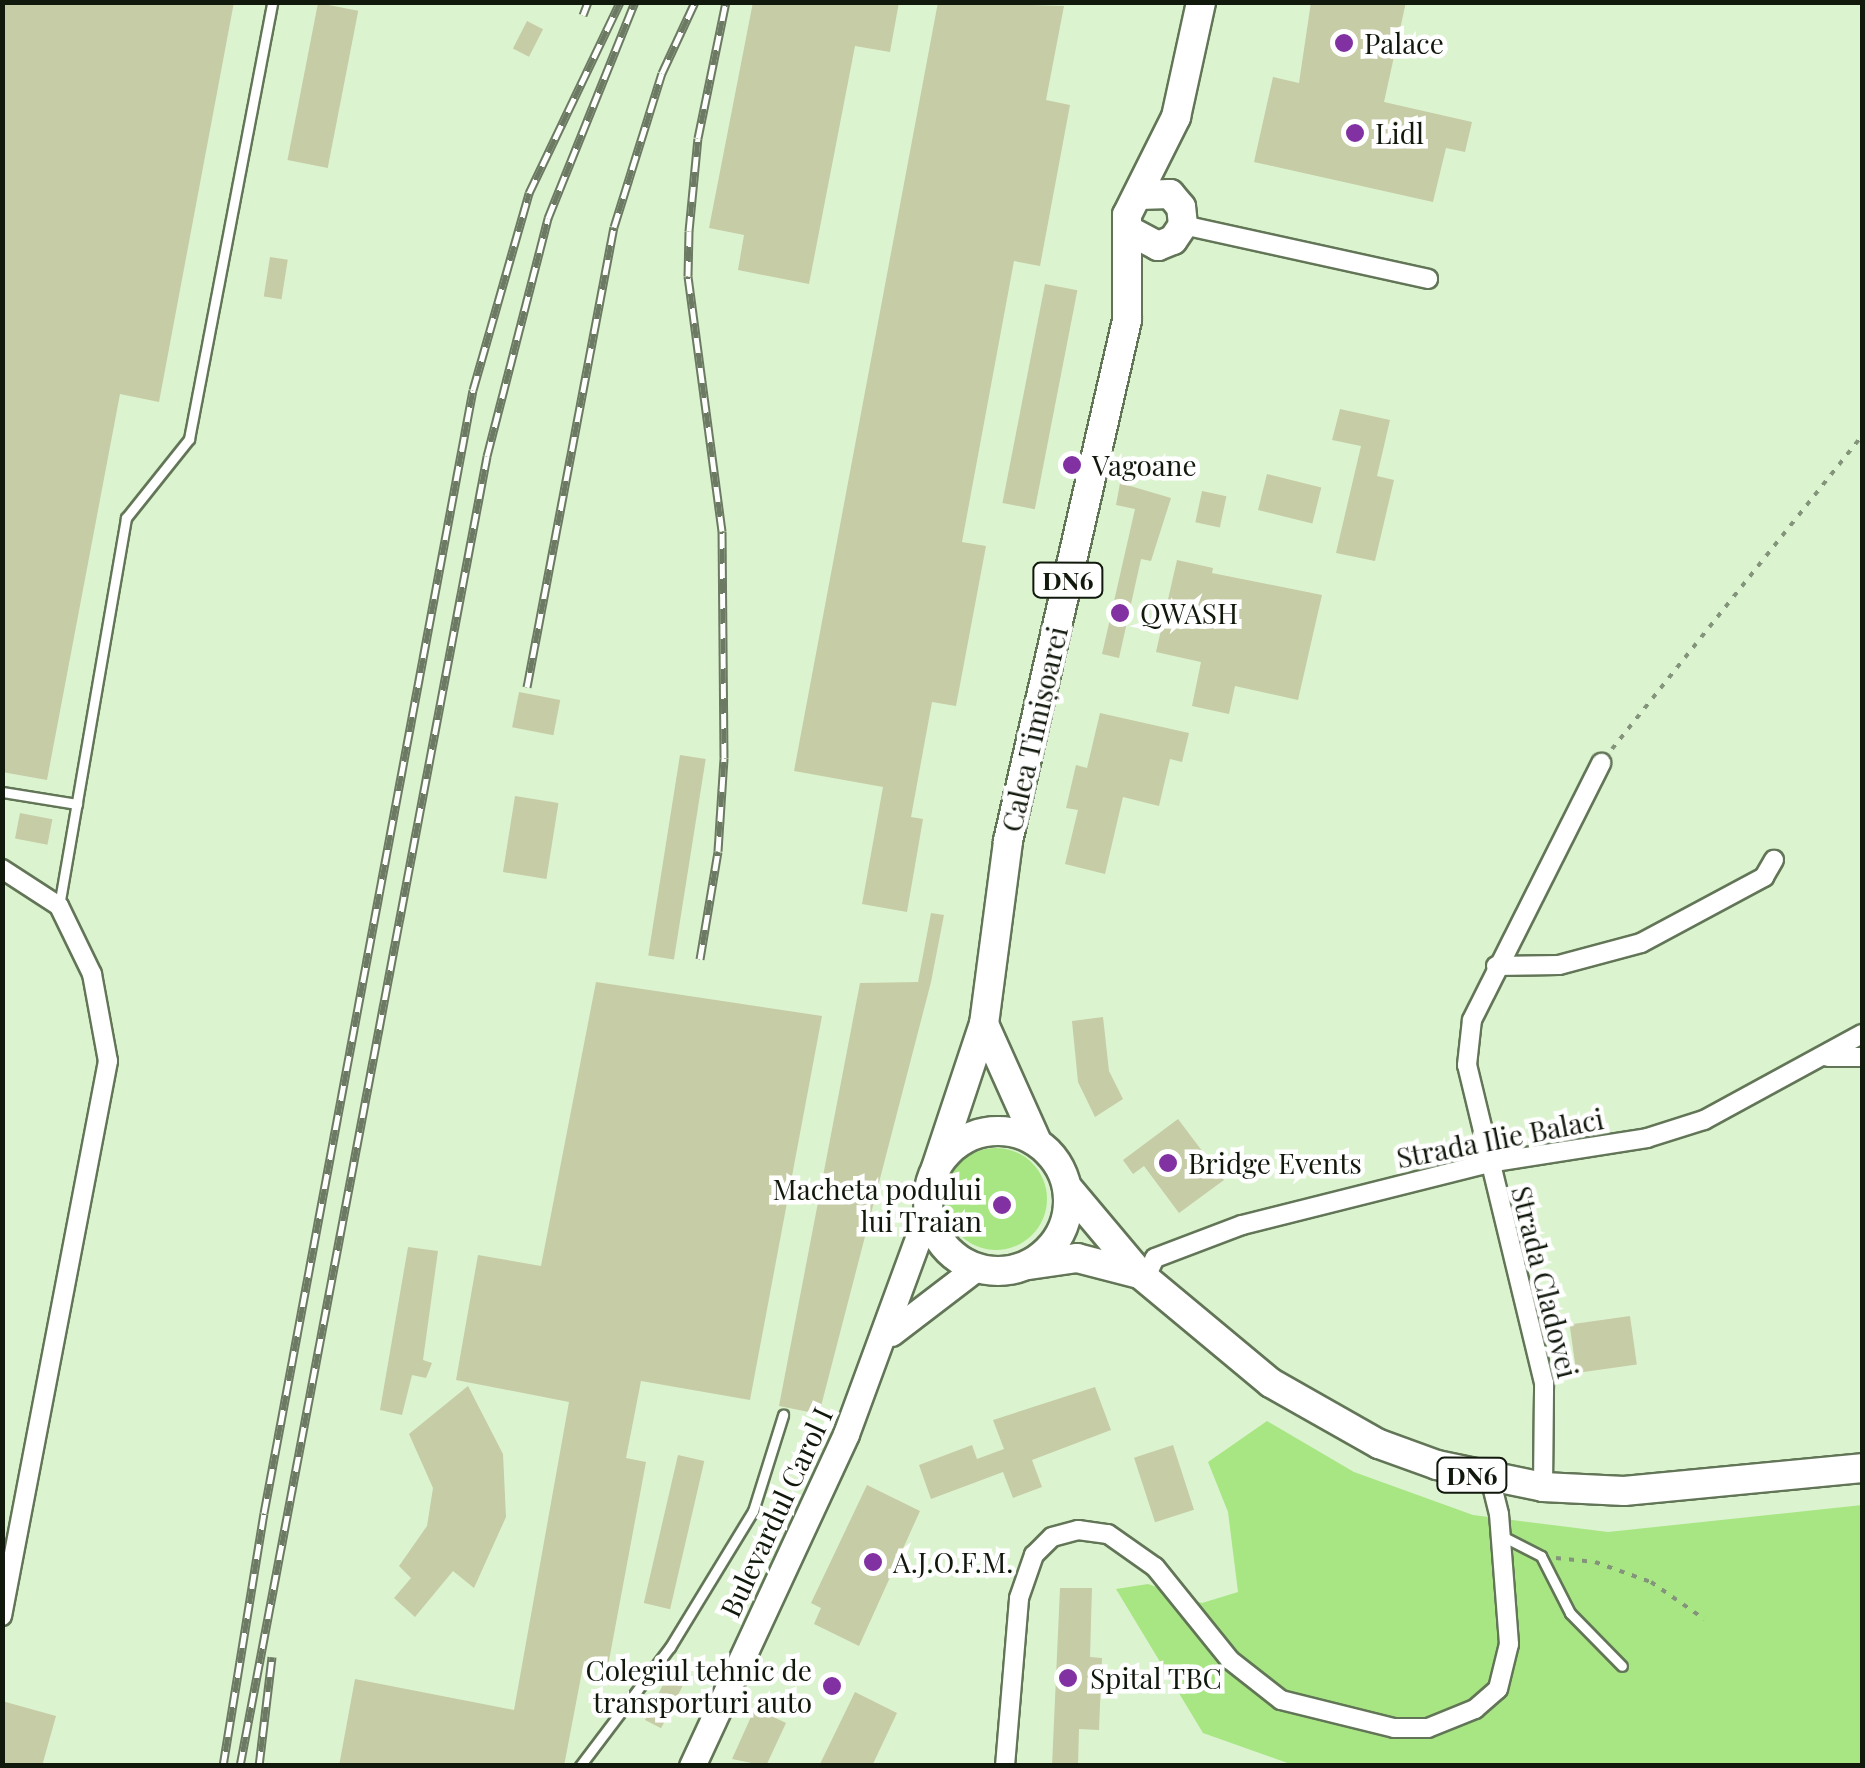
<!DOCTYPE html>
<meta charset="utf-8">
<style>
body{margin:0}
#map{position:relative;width:1865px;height:1768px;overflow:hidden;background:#dcf3d0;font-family:"Playfair Display",serif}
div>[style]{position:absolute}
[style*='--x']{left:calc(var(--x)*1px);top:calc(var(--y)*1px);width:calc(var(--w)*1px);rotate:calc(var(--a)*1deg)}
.green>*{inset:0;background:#a8e684}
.round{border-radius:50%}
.building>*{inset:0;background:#c6cca6;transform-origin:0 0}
.path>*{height:4px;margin-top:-2px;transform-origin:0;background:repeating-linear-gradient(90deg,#84947b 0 5px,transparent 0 13px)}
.roads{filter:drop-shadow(2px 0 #627657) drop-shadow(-2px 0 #627657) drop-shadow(0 2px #627657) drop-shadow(0 -2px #627657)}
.service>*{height:9px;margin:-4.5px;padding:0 4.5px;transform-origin:4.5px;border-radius:4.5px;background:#fff}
.minor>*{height:18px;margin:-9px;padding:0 9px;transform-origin:9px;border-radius:9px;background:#fff}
.secondary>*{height:25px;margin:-12.5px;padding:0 12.5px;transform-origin:12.5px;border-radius:12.5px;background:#fff}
.primary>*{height:28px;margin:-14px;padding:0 14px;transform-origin:14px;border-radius:14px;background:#fff}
.primary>.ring{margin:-14px;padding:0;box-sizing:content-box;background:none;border:28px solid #fff;border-radius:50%}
.rail>*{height:9px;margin-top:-4.5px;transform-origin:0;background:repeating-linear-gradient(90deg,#fff 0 15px,#6c7a63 0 30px);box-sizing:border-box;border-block:2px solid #6c7a63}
.dots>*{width:28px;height:28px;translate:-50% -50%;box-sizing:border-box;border:5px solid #fff;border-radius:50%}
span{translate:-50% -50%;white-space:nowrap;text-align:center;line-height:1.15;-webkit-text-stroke:9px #fff;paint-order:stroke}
.shield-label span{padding:2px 8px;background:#fff;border:2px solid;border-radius:8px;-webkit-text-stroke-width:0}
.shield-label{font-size:25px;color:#11180c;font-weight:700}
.poi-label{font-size:28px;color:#11180c}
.left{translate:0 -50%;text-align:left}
.right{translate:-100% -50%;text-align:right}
.street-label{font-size:28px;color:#11180c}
.frame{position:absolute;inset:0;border:5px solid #11180c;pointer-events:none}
</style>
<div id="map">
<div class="green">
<div class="round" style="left:945px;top:1148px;width:102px;height:102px"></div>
<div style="clip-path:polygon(1267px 1421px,1354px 1472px,1473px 1515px,1608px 1532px,1862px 1505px,1862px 1765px,1293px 1765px,1203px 1733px,1116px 1589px,1148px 1584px,1202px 1603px,1238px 1592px,1228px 1512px,1208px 1462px)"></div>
</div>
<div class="building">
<div style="clip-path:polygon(2px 2px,234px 2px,159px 402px,120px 394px,47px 780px,2px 772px)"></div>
<div style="clip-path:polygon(753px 2px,899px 2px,890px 52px,855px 46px,809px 284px,738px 270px,744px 235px,709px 228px)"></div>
<div style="clip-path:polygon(938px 2px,1064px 6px,1046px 100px,1070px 105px,1040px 266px,1014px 261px,962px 542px,986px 546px,956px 706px,932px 702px,911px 817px,923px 819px,907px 912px,862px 904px,883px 787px,794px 771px)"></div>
<div style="clip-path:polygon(1311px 2px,1406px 2px,1384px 102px,1472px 122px,1465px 152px,1446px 148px,1433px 202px,1254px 162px,1273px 77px,1299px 83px)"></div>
<div style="left:318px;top:3px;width:41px;height:160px;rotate:11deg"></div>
<div style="left:527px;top:21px;width:18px;height:31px;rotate:27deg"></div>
<div style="left:270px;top:257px;width:18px;height:40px;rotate:9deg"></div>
<div style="left:1045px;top:284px;width:33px;height:223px;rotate:11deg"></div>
<div style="clip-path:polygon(1340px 409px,1390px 420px,1377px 476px,1394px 480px,1375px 561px,1336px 553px,1361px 446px,1332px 440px)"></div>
<div style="left:1267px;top:474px;width:56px;height:37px;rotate:14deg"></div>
<div style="clip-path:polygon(1120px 483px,1171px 498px,1151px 561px,1141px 559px,1119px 658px,1102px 654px,1135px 509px,1116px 505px)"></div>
<div style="left:1202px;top:491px;width:25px;height:32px;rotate:12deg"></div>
<div style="clip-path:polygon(1177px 560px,1213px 568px,1212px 573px,1322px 595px,1298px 700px,1235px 686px,1229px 714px,1192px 706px,1201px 662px,1156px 652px)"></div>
<div style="left:519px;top:692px;width:42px;height:36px;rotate:11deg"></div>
<div style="clip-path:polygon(1100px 713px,1189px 733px,1182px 762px,1170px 759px,1159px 806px,1123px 797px,1105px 874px,1065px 864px,1078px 810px,1066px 808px,1076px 765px,1087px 768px)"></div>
<div style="left:680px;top:755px;width:26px;height:203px;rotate:9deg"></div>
<div style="left:515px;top:796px;width:44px;height:77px;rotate:9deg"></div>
<div style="left:20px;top:813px;width:33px;height:26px;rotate:11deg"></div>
<div style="clip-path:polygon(931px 913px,944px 915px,931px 982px,819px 1414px,779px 1406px,860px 983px,918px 982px)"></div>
<div style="clip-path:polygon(596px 982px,822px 1016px,750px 1400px,641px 1381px,626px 1458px,646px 1462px,608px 1666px,584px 1661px,564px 1766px,339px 1766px,355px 1679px,514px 1710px,569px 1402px,456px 1380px,478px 1255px,541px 1266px)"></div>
<div style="clip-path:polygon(1103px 1017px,1109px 1071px,1123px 1099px,1095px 1117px,1078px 1082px,1072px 1021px)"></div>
<div style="clip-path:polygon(1178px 1119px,1224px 1180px,1179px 1213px,1144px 1166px,1133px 1174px,1123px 1160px)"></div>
<div style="clip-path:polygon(408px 1247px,438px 1251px,423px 1360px,432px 1363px,426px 1378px,412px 1375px,402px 1415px,380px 1410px)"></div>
<div style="left:1630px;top:1316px;width:49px;height:61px;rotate:82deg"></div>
<div style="clip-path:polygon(468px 1386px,503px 1454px,506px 1517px,474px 1588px,453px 1571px,415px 1617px,394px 1598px,411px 1578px,399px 1566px,427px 1526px,433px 1488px,409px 1434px)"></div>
<div style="clip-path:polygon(1095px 1387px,1111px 1430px,1032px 1460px,1042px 1487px,1013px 1498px,1003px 1472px,931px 1499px,919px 1465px,972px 1445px,977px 1459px,1004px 1449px,993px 1420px)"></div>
<div style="left:1173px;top:1445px;width:68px;height:41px;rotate:72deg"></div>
<div style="left:678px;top:1455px;width:27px;height:152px;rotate:13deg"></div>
<div style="clip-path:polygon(867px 1485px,920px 1511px,859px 1646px,814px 1624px,821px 1608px,811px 1603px)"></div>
<div style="clip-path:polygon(1060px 1588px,1092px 1588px,1090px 1657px,1102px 1658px,1099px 1730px,1079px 1729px,1078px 1766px,1052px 1766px)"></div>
<div style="left:670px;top:1671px;width:18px;height:55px;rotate:27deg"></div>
<div style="clip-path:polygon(855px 1692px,897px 1713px,872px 1766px,819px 1766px)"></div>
<div style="clip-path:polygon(2px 1701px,56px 1716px,42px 1766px,2px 1766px)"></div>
<div style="clip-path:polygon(755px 1708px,786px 1723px,766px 1766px,732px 1759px)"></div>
</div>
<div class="path">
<div style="--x:1612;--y:749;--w:401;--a:-51.4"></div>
<div style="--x:1556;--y:1558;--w:39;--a:6"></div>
<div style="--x:1595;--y:1562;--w:59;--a:19.7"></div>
<div style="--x:1651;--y:1582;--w:65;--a:34.9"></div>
</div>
<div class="roads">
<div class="service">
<div style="--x:2;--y:792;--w:76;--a:9.1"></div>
<div style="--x:59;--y:906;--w:394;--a:-80.2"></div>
<div style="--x:126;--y:518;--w:101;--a:-51.4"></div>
<div style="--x:189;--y:439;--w:445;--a:-79.2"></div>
<div style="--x:1502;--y:1536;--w:44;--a:27.1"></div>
<div style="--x:1541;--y:1556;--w:64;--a:63"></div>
<div style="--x:1570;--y:1613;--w:74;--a:45.5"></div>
<div style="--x:580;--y:1766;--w:149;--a:-52.9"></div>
<div style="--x:670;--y:1647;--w:159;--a:-58.6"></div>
<div style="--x:753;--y:1511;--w:101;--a:-72.6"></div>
</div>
<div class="minor">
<div style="--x:1183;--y:225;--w:251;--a:12.4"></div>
<div style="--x:2;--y:869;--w:68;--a:33"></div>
<div style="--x:59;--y:906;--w:76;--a:64.1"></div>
<div style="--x:92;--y:974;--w:88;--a:79.6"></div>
<div style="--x:108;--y:1061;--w:565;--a:100.81"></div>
<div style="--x:1496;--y:966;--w:63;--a:-0.9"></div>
<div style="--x:1559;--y:965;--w:85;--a:-15"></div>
<div style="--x:1641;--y:943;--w:140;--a:-28.2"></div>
<div style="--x:1764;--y:877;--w:20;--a:-60"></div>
<div style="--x:1828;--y:1057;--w:34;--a:0"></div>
<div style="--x:1145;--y:1279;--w:23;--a:-65"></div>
<div style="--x:1155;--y:1258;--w:93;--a:-20.8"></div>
<div style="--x:1242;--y:1225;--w:254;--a:-14.1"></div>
<div style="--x:1488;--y:1163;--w:161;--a:-8.9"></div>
<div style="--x:1647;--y:1138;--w:60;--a:-17.5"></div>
<div style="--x:1704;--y:1120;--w:180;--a:-28.6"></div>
<div style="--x:1543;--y:1487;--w:104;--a:-89.4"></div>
<div style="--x:1544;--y:1383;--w:327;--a:-103.6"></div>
<div style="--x:1467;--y:1065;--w:45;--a:-83.7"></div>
<div style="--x:1472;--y:1020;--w:288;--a:-63.3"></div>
<div style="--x:1005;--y:1766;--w:169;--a:-85.2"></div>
<div style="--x:1019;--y:1598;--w:46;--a:-70.8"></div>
<div style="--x:1034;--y:1555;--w:25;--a:-45"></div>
<div style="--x:1052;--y:1537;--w:27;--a:-15"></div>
<div style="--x:1078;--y:1530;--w:30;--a:8"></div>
<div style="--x:1108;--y:1534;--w:57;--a:35.1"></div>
<div style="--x:1155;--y:1567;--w:119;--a:51.1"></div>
<div style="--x:1230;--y:1660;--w:65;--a:38.1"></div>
<div style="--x:1281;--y:1700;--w:116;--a:13.9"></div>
<div style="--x:1394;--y:1728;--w:34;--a:0"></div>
<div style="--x:1428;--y:1728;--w:51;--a:-22"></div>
<div style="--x:1475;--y:1709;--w:30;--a:-41"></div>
<div style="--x:1498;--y:1689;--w:46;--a:-76.3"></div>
<div style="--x:1509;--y:1644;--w:130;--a:-94.4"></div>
<div style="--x:1499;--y:1514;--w:36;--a:-104"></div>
</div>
<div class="secondary">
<div style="--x:891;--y:1333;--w:107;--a:-37.4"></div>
<div style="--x:692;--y:1766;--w:366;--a:-65.1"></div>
<div style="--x:846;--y:1434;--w:238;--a:-69.8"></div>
</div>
<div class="primary">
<div style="--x:1130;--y:231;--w:32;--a:28"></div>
<div style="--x:1158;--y:246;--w:16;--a:-22"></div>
<div style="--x:1173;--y:240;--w:18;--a:-56"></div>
<div style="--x:1183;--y:225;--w:18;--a:-96"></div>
<div style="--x:1181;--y:207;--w:17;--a:-130"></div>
<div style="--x:1170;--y:194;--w:31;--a:178"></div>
<div style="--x:984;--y:1024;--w:129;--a:65.8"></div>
<div class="ring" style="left:928px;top:1131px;width:112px;height:112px"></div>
<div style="--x:936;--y:1168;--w:152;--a:-71.6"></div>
<div style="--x:984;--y:1024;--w:185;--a:-82.5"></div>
<div style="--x:1008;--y:841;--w:534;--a:-77.13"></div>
<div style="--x:1127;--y:320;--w:105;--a:-90"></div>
<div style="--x:1127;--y:215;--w:110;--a:-63.4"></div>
<div style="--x:1176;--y:117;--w:118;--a:-77.7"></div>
<div style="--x:1067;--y:1187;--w:114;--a:50"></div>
<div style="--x:1140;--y:1274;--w:170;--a:39.8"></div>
<div style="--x:1271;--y:1383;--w:124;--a:29.5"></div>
<div style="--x:1379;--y:1444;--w:62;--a:19.9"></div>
<div style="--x:1437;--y:1465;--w:108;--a:11.7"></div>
<div style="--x:1543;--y:1487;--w:81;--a:2.8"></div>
<div style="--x:1624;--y:1491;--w:239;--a:-5.5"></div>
<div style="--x:1029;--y:1265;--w:49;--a:-8.3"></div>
<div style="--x:1077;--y:1258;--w:64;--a:14.5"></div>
</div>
</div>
<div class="rail">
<div style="--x:583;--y:15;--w:14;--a:-69"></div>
<div style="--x:527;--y:687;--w:468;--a:-79.3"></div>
<div style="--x:614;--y:227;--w:161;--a:-72.7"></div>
<div style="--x:662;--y:73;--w:78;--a:-65.1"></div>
<div style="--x:700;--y:959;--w:109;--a:-80.5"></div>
<div style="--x:718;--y:851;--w:93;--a:-86.3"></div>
<div style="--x:724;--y:758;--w:227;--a:-90.5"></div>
<div style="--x:722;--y:531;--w:257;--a:-97.6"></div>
<div style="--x:688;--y:276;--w:45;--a:-88.7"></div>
<div style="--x:689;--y:231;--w:93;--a:-84.5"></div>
<div style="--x:698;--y:138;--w:139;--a:-78.4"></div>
<div style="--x:223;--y:1766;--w:256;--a:-80.8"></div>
<div style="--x:264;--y:1513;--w:1142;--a:-79.46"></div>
<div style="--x:473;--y:390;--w:205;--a:-74.1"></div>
<div style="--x:529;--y:193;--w:212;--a:-64.5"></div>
<div style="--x:240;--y:1766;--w:1333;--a:-79.32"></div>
<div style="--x:487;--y:456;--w:246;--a:-75.6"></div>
<div style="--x:548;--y:218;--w:233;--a:-68.1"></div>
<div style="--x:259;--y:1766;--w:110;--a:-83.2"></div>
</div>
<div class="dots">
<div style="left:1344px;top:43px;background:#8131a1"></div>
<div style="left:1355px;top:133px;background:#8131a1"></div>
<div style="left:1072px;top:465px;background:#8131a1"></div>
<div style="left:1120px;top:613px;background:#8131a1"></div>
<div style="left:1168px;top:1163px;background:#8131a1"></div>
<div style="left:1002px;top:1205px;background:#8131a1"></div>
<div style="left:873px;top:1562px;background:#8131a1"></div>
<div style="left:1068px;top:1678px;background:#8131a1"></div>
<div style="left:832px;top:1686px;background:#8131a1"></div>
</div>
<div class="shield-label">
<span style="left:1068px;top:580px">DN6</span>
<span style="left:1472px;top:1475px">DN6</span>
</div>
<div class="poi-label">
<span class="left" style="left:1364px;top:43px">Palace</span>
<span class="left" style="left:1375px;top:133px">Lidl</span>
<span class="left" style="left:1092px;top:465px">Vagoane</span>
<span class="left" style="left:1140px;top:613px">QWASH</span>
<span class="left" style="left:1188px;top:1163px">Bridge Events</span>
<span class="right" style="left:982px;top:1205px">Macheta podului<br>lui Traian</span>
<span class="left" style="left:893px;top:1562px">A.J.O.F.M.</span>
<span class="right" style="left:812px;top:1686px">Colegiul tehnic de<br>transporturi auto</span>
<span class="left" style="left:1090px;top:1678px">Spital TBC</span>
</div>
<div class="street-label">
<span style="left:1034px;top:729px;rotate:-77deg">Calea Timișoarei</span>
<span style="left:1500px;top:1138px;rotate:-11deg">Strada Ilie Balaci</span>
<span style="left:1545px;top:1282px;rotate:76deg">Strada Cladovei</span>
<span style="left:776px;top:1512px;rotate:-65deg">Bulevardul Carol I</span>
</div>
<div class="frame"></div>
</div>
